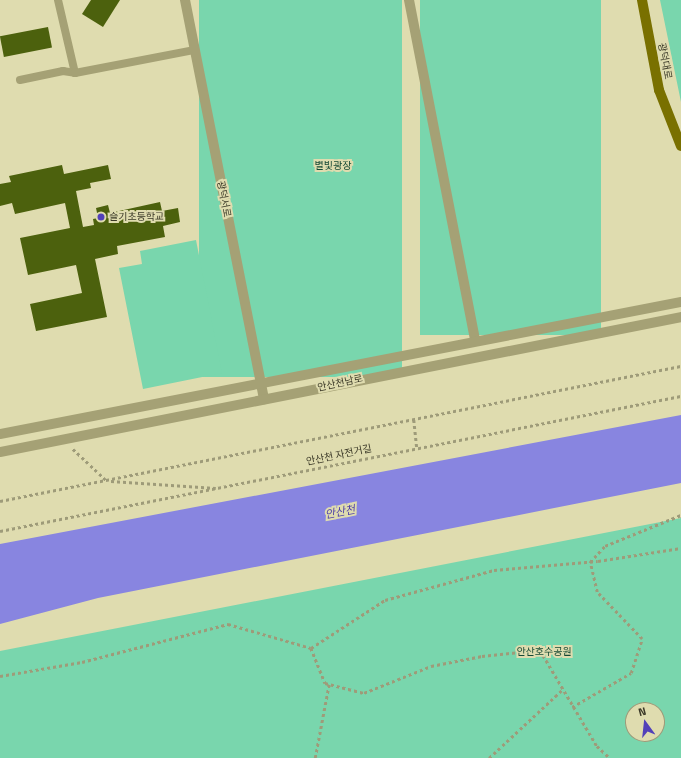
<!DOCTYPE html>
<meta charset="utf-8">
<style>
body{margin:0}
#map{position:relative;width:681px;height:758px;overflow:hidden;background:#dfdcaf;font-family:"Titillium Web","Noto Sans KR",sans-serif}
div>[style]{position:absolute}
[style*='--x']{left:calc(var(--x)*1px);top:calc(var(--y)*1px);width:calc(var(--w)*1px);rotate:calc(var(--a)*1deg)}
.green>*{inset:0;background:#79d6ad;transform-origin:0 0}
.water>*{inset:0;background:#8885e0}
.building>*{inset:0;background:#4c610d;transform-origin:0 0}
.path>*{height:2.5px;margin-top:-1.25px;transform-origin:0;background:repeating-linear-gradient(90deg,#9e9b79 0 3px,transparent 0 6px)}
.service>*{height:8px;margin:-4px;padding:0 4px;transform-origin:4px;border-radius:4px;background:#a5a175}
.minor>*{height:10px;margin:-5px;padding:0 5px;transform-origin:5px;border-radius:5px;background:#a5a175}
.tertiary>*{height:10px;margin:-5px;padding:0 5px;transform-origin:5px;border-radius:5px;background:#a5a175}
.primary>*{height:10px;margin:-5px;padding:0 5px;transform-origin:5px;border-radius:5px;background:#797000}
.dots>*{width:11px;height:11px;translate:-50% -50%;box-sizing:border-box;border:2px solid #dfdcaf;border-radius:50%}
span{translate:-50% -50%;white-space:nowrap;text-align:center;line-height:1.15;-webkit-text-stroke:4px #dfdcaf;paint-order:stroke}
.street-label{font-size:10px;color:#3a3827}
.park-label{font-size:10px;color:#164935}
.poi-label{font-size:10px;color:#3a3827}
.left{translate:0 -50%;text-align:left}
.water-label{font-size:11px;color:#4c3ea8;font-style:italic}
.north{position:absolute;left:625px;top:702px;width:40px;height:40px;box-sizing:border-box;background:#dfdcaf;border:1px solid #9d9a79;border-radius:50%;rotate:345deg;font-size:11px;font-weight:700;line-height:16px;text-align:center;color:#3a3827}
.north::after{content:'';display:block;margin:auto;width:14px;height:18px;background:#5241b9;clip-path:polygon(50% 0,100% 100%,50% 72%,0 100%)}
</style>
<div id="map">
<div class="green">
<div style="left:199px;top:0;width:203px;height:377px"></div>
<div style="left:420px;top:0;width:181px;height:335px"></div>
<div style="clip-path:polygon(660px 0,681px 0,681px 103px,681px 102px)"></div>
<div style="clip-path:polygon(196px 240px,222px 373px,143px 389px,119px 268px,142px 264px,140px 251px)"></div>
<div style="clip-path:polygon(evenodd,681px 518px,681px 758px,0 758px,0 651px,681px 518px,633px 710px,657px 710px,657px 734px,633px 734px,633px 710px)"></div>
</div>
<div class="water">
<div style="clip-path:polygon(681px 415px,681px 483px,98px 598px,0 624px,0 544px)"></div>
</div>
<div class="building">
<div style="clip-path:polygon(91px 0,120px 0,103px 27px,82px 14px)"></div>
<div style="left:48px;top:27px;width:21px;height:49px;rotate:79deg"></div>
<div style="clip-path:polygon(62px 165px,64px 174px,108px 165px,111px 179px,90px 183px,91px 188px,76px 191px,83px 227px,94px 225px,93px 219px,98px 218px,96px 208px,108px 205px,110px 213px,160px 202px,162px 211px,178px 208px,180px 222px,163px 226px,165px 237px,117px 246px,118px 254px,95px 259px,107px 317px,36px 331px,30px 304px,82px 293px,76px 265px,28px 275px,20px 238px,70px 228px,65px 203px,15px 214px,12px 203px,0 206px,0 184px,11px 182px,9px 176px)"></div>
</div>
<div class="path">
<div style="--x:414;--y:420;--w:27;--a:84"></div>
<div style="--x:73;--y:449;--w:45;--a:43.2"></div>
<div style="--x:111;--y:481;--w:105;--a:3.8"></div>
<div style="--x:0;--y:501;--w:694;--a:-11.21"></div>
<div style="--x:0;--y:531;--w:694;--a:-11.21"></div>
<div style="--x:311;--y:648;--w:88;--a:-33"></div>
<div style="--x:385;--y:600;--w:113;--a:-15.4"></div>
<div style="--x:494;--y:570;--w:104;--a:-4.9"></div>
<div style="--x:598;--y:561;--w:84;--a:-8.9"></div>
<div style="--x:0;--y:676;--w:83;--a:-9.7"></div>
<div style="--x:82;--y:662;--w:151;--a:-14.6"></div>
<div style="--x:228;--y:624;--w:86;--a:16.1"></div>
<div style="--x:311;--y:648;--w:38;--a:68"></div>
<div style="--x:325;--y:683;--w:40;--a:14.4"></div>
<div style="--x:364;--y:693;--w:72;--a:-21.9"></div>
<div style="--x:431;--y:666;--w:52;--a:-11.1"></div>
<div style="--x:482;--y:656;--w:58;--a:-5.9"></div>
<div style="--x:540;--y:650;--w:112;--a:59.3"></div>
<div style="--x:597;--y:746;--w:18;--a:43"></div>
<div style="--x:572;--y:707;--w:68;--a:-30"></div>
<div style="--x:631;--y:673;--w:36;--a:-72"></div>
<div style="--x:642;--y:639;--w:65;--a:-133.8"></div>
<div style="--x:597;--y:592;--w:31;--a:-103"></div>
<div style="--x:590;--y:562;--w:22;--a:-47"></div>
<div style="--x:605;--y:546;--w:82;--a:-22.2"></div>
<div style="--x:315;--y:758;--w:75;--a:-79.3"></div>
<div style="--x:489;--y:758;--w:100;--a:-43"></div>
</div>
<div class="service">
<div style="--x:58;--y:0;--w:75;--a:76.9"></div>
<div style="--x:20;--y:80;--w:44;--a:-11.8"></div>
<div style="--x:63;--y:71;--w:12;--a:9"></div>
<div style="--x:75;--y:73;--w:122;--a:-10.9"></div>
</div>
<div class="minor">
<div style="--x:185;--y:0;--w:407;--a:78.8"></div>
</div>
<div class="tertiary">
<div style="--x:409;--y:0;--w:345;--a:79"></div>
<div style="--x:0;--y:434;--w:694;--a:-10.97"></div>
<div style="--x:0;--y:452;--w:694;--a:-11.21"></div>
</div>
<div class="primary">
<div style="--x:642;--y:0;--w:92;--a:79.3"></div>
<div style="--x:659;--y:90;--w:60;--a:68.6"></div>
</div>
<div class="dots">
<div style="left:101px;top:217px;background:#5241b9"></div>
</div>
<div class="street-label">
<span style="left:665px;top:61px;rotate:79deg">광덕대로</span>
<span style="left:224px;top:199px;rotate:79deg">광덕서로</span>
<span style="left:340px;top:383px;rotate:-12deg">안산천남로</span>
<span style="left:339px;top:455px;rotate:-12deg">안산천 자전거길</span>
</div>
<div class="park-label">
<span style="left:333px;top:166px">별빛광장</span>
<span style="left:544px;top:652px">안산호수공원</span>
</div>
<div class="poi-label">
<span class="left" style="left:109px;top:217px">슬기초등학교</span>
</div>
<div class="water-label">
<span style="left:340px;top:512px;rotate:-11deg">안산천</span>
</div>
<div class="north">N</div>
</div>
